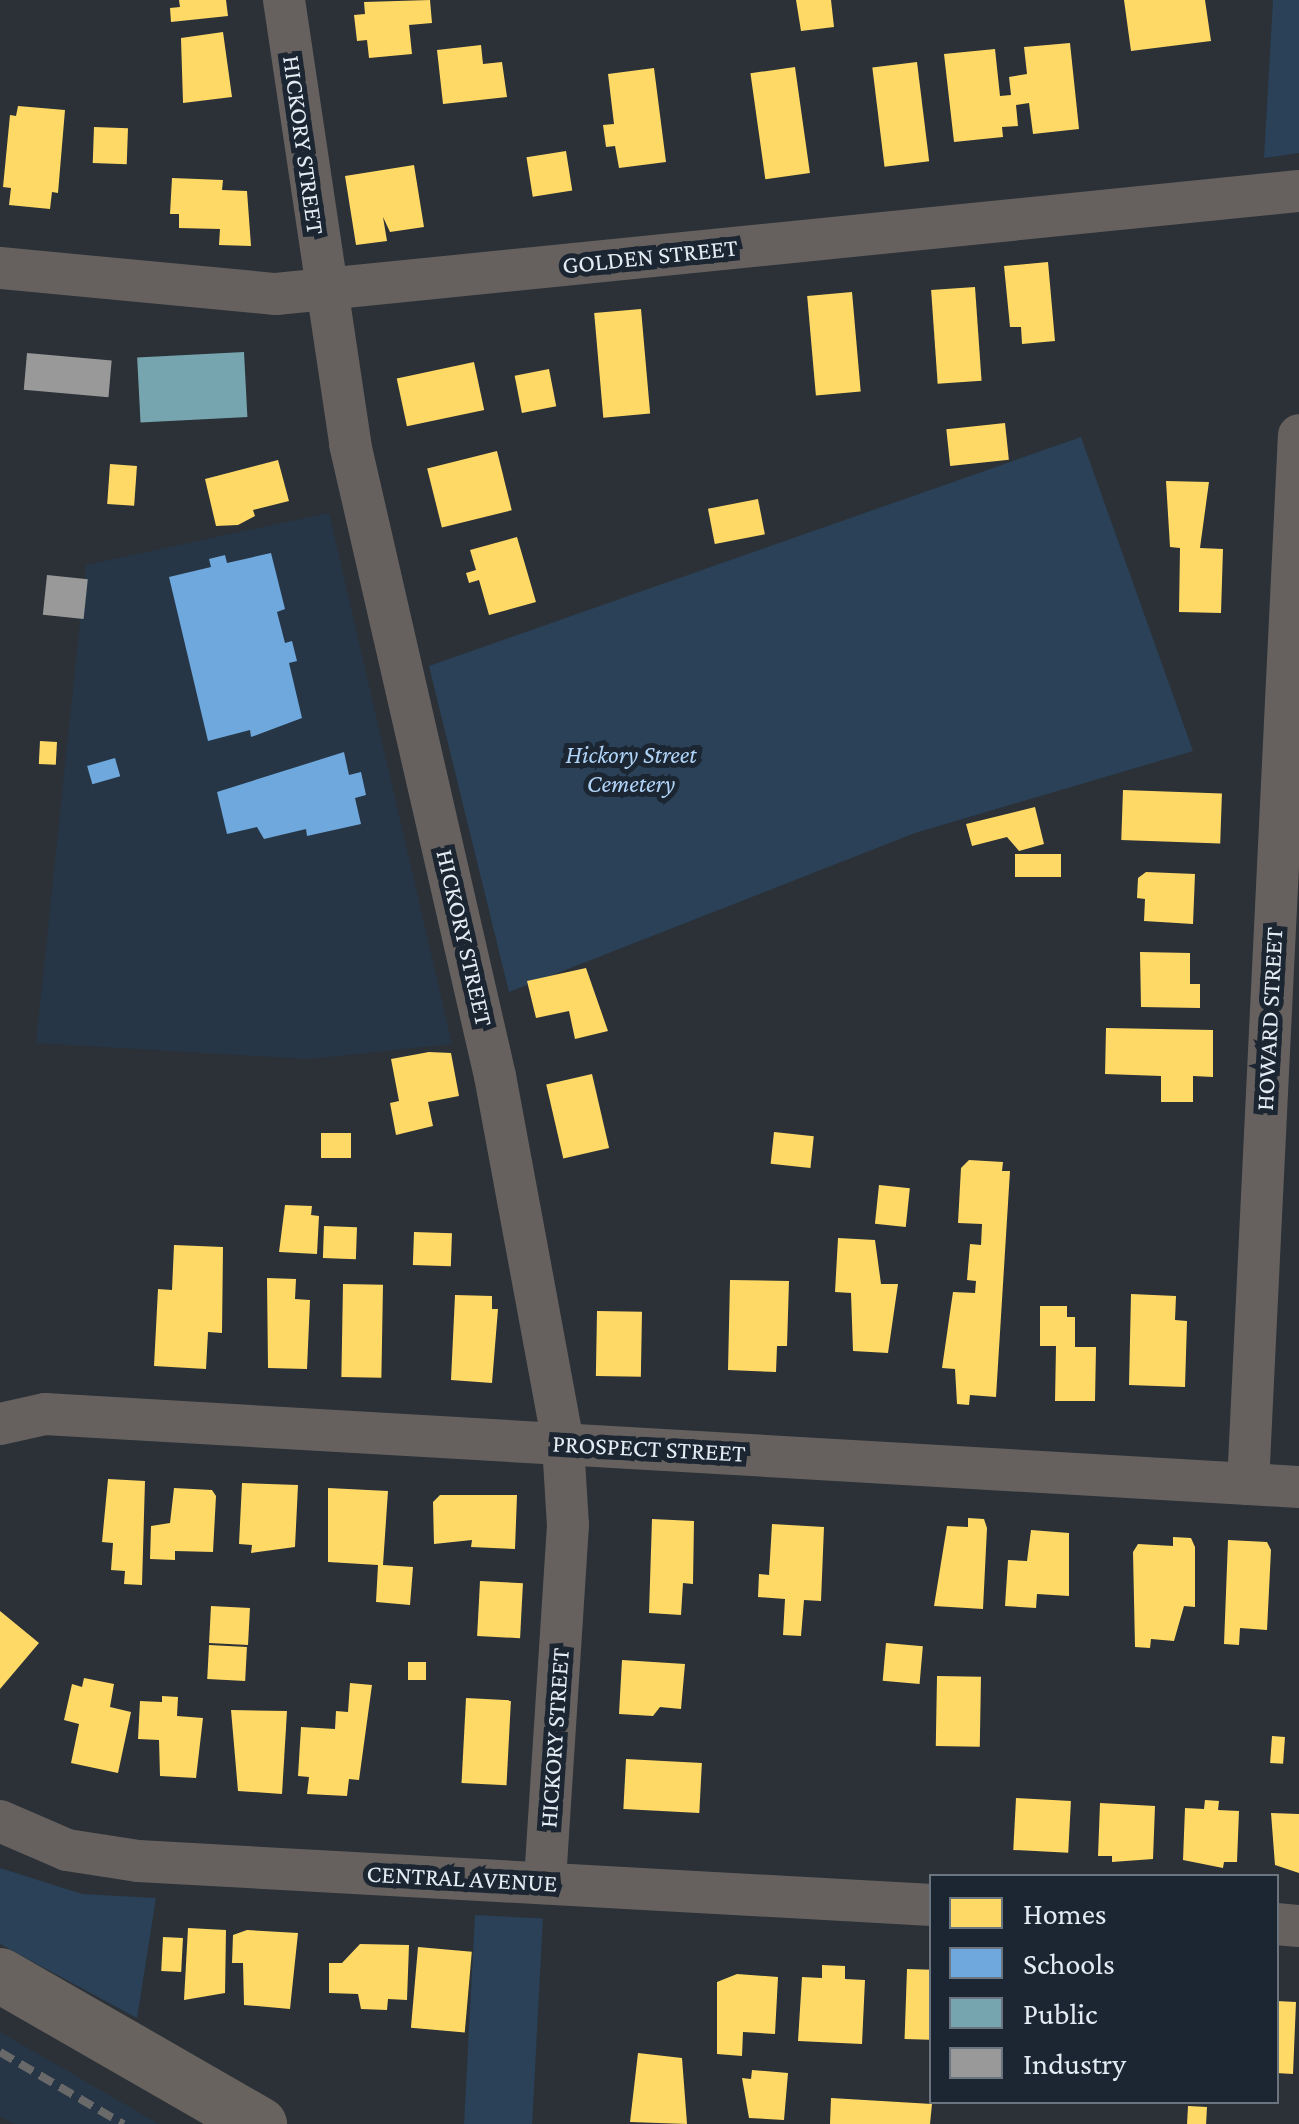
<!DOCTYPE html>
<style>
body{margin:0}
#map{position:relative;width:1299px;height:2124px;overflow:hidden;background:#2b3137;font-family:"Crimson Pro",serif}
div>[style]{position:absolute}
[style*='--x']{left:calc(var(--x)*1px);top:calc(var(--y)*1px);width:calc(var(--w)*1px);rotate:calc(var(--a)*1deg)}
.built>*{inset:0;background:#273646}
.green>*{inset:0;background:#2a4157;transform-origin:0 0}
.homes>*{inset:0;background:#ffd966;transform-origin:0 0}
.schools>*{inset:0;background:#6fa8dc;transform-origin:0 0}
.public>*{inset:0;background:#76a5af;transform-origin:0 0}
.industry>*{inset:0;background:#999;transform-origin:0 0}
.street>*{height:42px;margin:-21px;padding:0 21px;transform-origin:21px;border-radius:21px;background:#66615e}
.secondary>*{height:55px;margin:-27.5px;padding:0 27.5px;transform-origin:27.5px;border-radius:27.5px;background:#69635f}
.rail>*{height:8px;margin-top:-4px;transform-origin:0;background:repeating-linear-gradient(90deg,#6a6969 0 15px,transparent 0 23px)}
span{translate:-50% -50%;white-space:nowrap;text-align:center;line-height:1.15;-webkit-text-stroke:10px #1b2632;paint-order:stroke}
.street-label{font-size:25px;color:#e3ebf3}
.park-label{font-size:25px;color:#b0d3f7;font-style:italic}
.legend{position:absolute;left:929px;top:1874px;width:350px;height:230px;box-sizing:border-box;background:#1b2632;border:2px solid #6b757f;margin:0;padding:12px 18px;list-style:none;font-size:30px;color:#e3ebf3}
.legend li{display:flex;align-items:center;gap:20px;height:50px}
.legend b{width:50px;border:2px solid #6b757f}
</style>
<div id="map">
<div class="built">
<div style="clip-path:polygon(329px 513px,452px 1044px,308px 1059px,36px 1043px,86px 565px)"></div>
<div style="clip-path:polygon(0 2032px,159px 2124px,14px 2124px,0 2116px)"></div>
</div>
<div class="green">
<div style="clip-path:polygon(1273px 0,1299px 0,1299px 153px,1264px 158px)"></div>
<div style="clip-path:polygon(1081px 437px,1193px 751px,915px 833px,509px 992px,429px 666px)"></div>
<div style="clip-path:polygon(0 1868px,82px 1894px,156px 1898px,137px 2018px,0 1944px)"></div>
<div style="left:475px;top:1915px;width:68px;height:211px;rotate:3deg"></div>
</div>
<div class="homes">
<div style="clip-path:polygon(179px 0,226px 0,228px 16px,171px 22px,170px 8px,180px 7px)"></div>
<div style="clip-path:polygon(430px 0,432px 23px,409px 25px,412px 54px,369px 58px,367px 40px,357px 41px,354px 15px,365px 14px,364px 2px)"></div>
<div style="clip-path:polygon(796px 0,831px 0,834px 27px,801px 31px)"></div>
<div style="clip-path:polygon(1124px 0,1205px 0,1211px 41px,1131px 51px)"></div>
<div style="clip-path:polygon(223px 32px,232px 97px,183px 103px,181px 38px)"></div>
<div style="clip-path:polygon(1070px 43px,1079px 129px,1033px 134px,1029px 103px,1016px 105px,1018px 126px,1002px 127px,1003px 137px,954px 142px,944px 54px,995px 49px,1000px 96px,1011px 95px,1009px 77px,1027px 74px,1024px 47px)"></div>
<div style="clip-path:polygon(481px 45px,483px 64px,502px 62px,507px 97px,443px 104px,437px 50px)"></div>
<div style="left:917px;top:62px;width:100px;height:45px;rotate:83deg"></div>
<div style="left:795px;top:67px;width:107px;height:45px;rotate:82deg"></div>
<div style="clip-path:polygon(654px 68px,666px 162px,619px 168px,615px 146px,606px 147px,603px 125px,614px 124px,608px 74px)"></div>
<div style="clip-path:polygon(18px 106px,65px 110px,58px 193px,52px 192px,50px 209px,9px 205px,11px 188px,3px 187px,10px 115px,16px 116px)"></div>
<div style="left:94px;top:127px;width:34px;height:36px;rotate:2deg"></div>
<div style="left:566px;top:151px;width:40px;height:40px;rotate:81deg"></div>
<div style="clip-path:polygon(414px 165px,424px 227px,390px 232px,383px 217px,387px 241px,356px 245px,345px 176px)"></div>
<div style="clip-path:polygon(172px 178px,223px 180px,222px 190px,247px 191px,251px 246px,219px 245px,220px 229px,179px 228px,179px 214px,170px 214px)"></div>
<div style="clip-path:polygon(1048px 262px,1055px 341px,1022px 344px,1021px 327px,1010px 327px,1004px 266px)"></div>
<div style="left:975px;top:287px;width:94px;height:44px;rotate:86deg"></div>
<div style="left:852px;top:292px;width:100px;height:45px;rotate:85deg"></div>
<div style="left:641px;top:309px;width:105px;height:47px;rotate:85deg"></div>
<div style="left:474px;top:362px;width:49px;height:79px;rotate:78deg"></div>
<div style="left:549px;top:369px;width:38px;height:35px;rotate:79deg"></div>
<div style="left:1005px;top:423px;width:37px;height:59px;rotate:84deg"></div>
<div style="left:497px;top:451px;width:61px;height:72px;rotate:76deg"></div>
<div style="clip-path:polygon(278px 460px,289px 501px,253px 510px,255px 516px,238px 525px,216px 526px,205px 479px)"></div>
<div style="left:110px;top:464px;width:27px;height:40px;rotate:4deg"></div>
<div style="clip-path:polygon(1166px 481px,1209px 482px,1200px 548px,1223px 549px,1221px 613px,1179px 612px,1180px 548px,1170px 547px)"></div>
<div style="left:758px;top:499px;width:36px;height:51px;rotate:79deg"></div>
<div style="clip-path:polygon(517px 537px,536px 602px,489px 615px,479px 580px,469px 583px,466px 573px,476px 570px,470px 550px)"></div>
<div style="left:40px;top:741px;width:17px;height:23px;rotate:3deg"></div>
<div style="left:1123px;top:790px;width:99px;height:50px;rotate:2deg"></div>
<div style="clip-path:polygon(1035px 807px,1044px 844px,1019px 851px,1007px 837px,972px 846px,966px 824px)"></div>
<div style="left:1015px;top:854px;width:46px;height:23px"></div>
<div style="clip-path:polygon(1146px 872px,1195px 874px,1193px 924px,1144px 921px,1145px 899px,1137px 898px,1138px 878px)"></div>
<div style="clip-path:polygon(1140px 952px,1190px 953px,1190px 984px,1200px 984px,1200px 1008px,1141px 1007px)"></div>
<div style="clip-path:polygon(586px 968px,608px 1031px,575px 1039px,569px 1011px,536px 1018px,527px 981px)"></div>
<div style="clip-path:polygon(1106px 1028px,1213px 1030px,1213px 1077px,1193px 1076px,1193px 1102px,1161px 1102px,1161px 1076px,1105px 1074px)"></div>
<div style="clip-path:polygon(429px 1052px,451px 1053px,459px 1096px,428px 1102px,433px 1126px,396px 1135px,390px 1103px,399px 1101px,391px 1059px)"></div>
<div style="left:592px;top:1074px;width:76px;height:47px;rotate:77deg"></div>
<div style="left:774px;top:1132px;width:40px;height:32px;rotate:6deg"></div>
<div style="left:321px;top:1133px;width:30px;height:25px"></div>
<div style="clip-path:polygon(969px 1160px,1003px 1162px,1002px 1171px,1010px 1171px,996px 1397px,970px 1395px,969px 1405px,957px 1404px,955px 1369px,942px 1368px,953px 1292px,975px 1293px,976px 1281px,967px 1280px,970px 1244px,981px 1245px,982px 1224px,958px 1223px,961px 1168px)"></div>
<div style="left:879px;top:1185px;width:31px;height:39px;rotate:6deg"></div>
<div style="clip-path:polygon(285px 1205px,312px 1206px,311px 1215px,319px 1216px,317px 1254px,279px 1252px)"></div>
<div style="left:324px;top:1226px;width:33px;height:32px;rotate:2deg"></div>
<div style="left:414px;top:1232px;width:38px;height:33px;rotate:2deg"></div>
<div style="clip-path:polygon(838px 1238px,875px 1240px,881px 1284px,898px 1284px,888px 1353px,853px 1351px,851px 1293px,835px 1292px)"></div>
<div style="clip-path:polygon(174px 1245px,223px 1247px,222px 1333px,208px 1332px,206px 1369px,154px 1366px,158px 1289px,172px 1290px)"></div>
<div style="clip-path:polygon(267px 1278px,296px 1279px,295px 1299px,310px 1300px,307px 1369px,268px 1368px)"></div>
<div style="clip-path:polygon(730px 1280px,789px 1281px,787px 1346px,777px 1346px,776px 1372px,728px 1370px)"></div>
<div style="left:343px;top:1284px;width:40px;height:93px;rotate:1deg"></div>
<div style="clip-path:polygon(1131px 1294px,1176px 1296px,1175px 1320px,1187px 1321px,1185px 1387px,1129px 1385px)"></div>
<div style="clip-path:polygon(455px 1295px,492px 1296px,492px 1309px,498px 1309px,492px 1383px,451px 1380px)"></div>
<div style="clip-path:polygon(1040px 1306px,1067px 1306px,1067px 1317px,1075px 1317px,1075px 1347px,1096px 1347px,1095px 1401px,1055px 1401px,1056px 1346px,1040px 1346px)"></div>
<div style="left:597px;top:1311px;width:45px;height:65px;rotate:1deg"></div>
<div style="clip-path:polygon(108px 1479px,145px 1481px,142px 1585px,124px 1584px,125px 1571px,111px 1570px,113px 1543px,102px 1542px)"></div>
<div style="clip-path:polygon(242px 1483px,298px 1485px,295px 1547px,251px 1553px,252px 1545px,239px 1544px)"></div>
<div style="clip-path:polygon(174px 1488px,212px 1490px,216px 1496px,213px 1552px,175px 1551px,175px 1560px,150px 1559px,151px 1526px,170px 1523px)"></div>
<div style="clip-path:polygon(328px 1488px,388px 1491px,383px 1565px,413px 1567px,410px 1605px,376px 1602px,378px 1565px,328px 1562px)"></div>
<div style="clip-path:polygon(440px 1495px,517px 1495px,515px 1549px,471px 1547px,472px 1540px,434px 1544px,433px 1502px)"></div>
<div style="clip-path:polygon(968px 1518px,984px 1519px,987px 1528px,983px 1609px,934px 1606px,947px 1526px,968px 1527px)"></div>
<div style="clip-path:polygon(652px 1519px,694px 1521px,693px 1584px,683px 1583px,681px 1615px,649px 1613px)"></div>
<div style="clip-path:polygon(772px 1524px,824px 1527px,821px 1601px,804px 1600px,801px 1636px,783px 1635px,785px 1599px,758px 1597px,759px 1574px,769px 1575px)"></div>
<div style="clip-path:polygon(1031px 1530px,1069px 1533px,1069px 1596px,1037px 1594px,1036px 1608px,1005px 1606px,1008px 1560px,1027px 1561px)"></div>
<div style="clip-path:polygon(1173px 1537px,1191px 1538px,1195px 1547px,1195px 1607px,1184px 1606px,1174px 1641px,1151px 1639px,1150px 1648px,1135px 1647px,1133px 1552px,1138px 1544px,1173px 1546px)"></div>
<div style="clip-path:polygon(1228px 1540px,1267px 1542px,1271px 1550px,1267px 1630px,1240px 1628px,1239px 1645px,1224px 1644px)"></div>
<div style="left:480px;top:1581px;width:43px;height:55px;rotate:3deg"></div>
<div style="left:211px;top:1606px;width:39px;height:37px;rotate:3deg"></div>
<div style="clip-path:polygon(0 1611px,39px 1643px,0 1689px)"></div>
<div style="left:886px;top:1643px;width:37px;height:38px;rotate:5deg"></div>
<div style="left:209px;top:1645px;width:38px;height:34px;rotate:3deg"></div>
<div style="clip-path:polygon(622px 1660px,685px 1664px,681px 1709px,660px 1707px,653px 1716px,619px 1714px)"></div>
<div style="left:408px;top:1662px;width:18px;height:18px"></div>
<div style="left:937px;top:1676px;width:44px;height:70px;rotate:1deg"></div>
<div style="clip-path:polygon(84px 1678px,114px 1684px,110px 1707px,131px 1712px,118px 1773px,71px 1763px,79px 1724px,64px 1720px,72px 1684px,82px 1687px)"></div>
<div style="clip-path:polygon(350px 1683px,372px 1685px,359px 1780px,349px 1779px,347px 1796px,307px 1794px,309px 1777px,298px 1776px,301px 1727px,335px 1729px,336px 1711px,348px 1712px)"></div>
<div style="clip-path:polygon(162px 1696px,178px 1697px,177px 1716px,203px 1718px,196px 1778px,160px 1776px,159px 1740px,138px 1739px,140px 1701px,162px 1702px)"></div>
<div style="left:466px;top:1698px;width:45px;height:85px;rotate:3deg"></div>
<div style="clip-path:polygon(231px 1710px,287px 1711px,282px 1794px,238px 1791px)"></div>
<div style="left:1272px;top:1736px;width:13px;height:27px;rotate:4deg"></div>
<div style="left:626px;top:1759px;width:76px;height:50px;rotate:3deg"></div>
<div style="left:1016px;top:1798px;width:55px;height:52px;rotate:3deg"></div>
<div style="clip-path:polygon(1205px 1800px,1219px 1801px,1218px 1810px,1239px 1811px,1237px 1862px,1224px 1862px,1223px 1868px,1183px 1860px,1185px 1808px,1204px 1809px)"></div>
<div style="clip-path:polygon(1100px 1803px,1155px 1806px,1153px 1859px,1112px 1862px,1112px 1856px,1098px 1856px)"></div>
<div style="clip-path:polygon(1271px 1813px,1299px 1814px,1299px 1873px,1275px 1865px)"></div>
<div style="clip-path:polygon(188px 1928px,226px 1930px,225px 1993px,184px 2000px)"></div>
<div style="clip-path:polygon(247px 1930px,298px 1933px,290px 2009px,244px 2005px,243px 1963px,232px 1963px,233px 1935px)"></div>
<div style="left:163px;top:1937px;width:20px;height:34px;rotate:3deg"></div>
<div style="clip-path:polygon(360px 1944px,409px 1945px,407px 2000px,388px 1999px,387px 2010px,361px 2009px,358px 1994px,329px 1993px,329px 1963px,342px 1963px)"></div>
<div style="left:418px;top:1947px;width:54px;height:81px;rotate:5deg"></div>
<div style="clip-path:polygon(822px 1965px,845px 1966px,845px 1979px,865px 1980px,862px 2044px,798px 2041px,802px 1977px,822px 1978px)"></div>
<div style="left:907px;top:1969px;width:25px;height:70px;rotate:2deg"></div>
<div style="clip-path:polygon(737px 1974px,778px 1977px,775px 2034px,743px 2032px,742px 2056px,717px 2054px,717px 1982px)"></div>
<div style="clip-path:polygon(1276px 2001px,1296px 2002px,1293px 2074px,1276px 2073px)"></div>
<div style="clip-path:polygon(638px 2053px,682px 2058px,687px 2124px,630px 2122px)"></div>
<div style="clip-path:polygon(752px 2070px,788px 2073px,784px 2120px,749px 2118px,742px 2078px,751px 2079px)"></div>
<div style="clip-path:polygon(831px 2098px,932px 2104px,930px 2124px,830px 2124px)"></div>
<div style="left:1188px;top:2106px;width:19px;height:18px;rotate:3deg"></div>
</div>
<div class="schools">
<div style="clip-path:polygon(271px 553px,285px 609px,277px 612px,285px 643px,292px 641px,297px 661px,289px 663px,302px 718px,251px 737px,250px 730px,208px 741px,169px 577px,211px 567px,209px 559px,225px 555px,227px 563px)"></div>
<div style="clip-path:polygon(344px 752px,349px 775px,361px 772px,366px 795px,355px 798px,361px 824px,307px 836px,306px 829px,264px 839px,257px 827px,227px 834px,217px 792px)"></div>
<div style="left:115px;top:758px;width:19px;height:29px;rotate:74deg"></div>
</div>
<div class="public">
<div style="left:244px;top:352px;width:65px;height:107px;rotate:87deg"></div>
</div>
<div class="industry">
<div style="left:27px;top:353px;width:85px;height:37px;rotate:5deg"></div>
<div style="left:47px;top:575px;width:41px;height:40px;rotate:6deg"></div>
</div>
<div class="street">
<div style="--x:284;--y:0;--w:449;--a:81.5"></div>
<div style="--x:350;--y:444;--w:648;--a:77.08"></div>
<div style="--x:495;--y:1076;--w:374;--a:79.5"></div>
<div style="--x:563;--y:1444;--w:81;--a:86.5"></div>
<div style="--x:568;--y:1525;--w:359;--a:93.7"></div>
<div style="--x:0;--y:268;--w:277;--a:5.4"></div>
<div style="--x:276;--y:294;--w:1028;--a:-5.75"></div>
<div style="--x:0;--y:1424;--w:46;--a:-12.5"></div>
<div style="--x:45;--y:1414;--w:1256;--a:3.33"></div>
<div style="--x:1248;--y:1484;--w:1050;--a:-87.22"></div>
<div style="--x:0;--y:1821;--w:73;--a:23.4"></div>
<div style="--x:67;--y:1850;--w:72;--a:8.8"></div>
<div style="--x:138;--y:1861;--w:795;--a:3.17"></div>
<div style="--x:1276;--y:1924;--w:23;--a:5"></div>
</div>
<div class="secondary">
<div style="--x:0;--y:1975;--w:299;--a:29.9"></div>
</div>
<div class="rail">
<div style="--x:0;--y:2052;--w:143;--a:30.3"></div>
</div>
<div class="street-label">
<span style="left:303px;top:145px;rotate:82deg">HICKORY STREET</span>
<span style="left:650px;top:257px;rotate:-6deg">GOLDEN STREET</span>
<span style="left:464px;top:938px;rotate:77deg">HICKORY STREET</span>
<span style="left:1270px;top:1019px;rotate:-87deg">HOWARD STREET</span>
<span style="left:649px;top:1449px;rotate:3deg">PROSPECT STREET</span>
<span style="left:555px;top:1738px;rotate:-86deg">HICKORY STREET</span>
<span style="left:462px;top:1879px;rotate:3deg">CENTRAL AVENUE</span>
</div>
<div class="park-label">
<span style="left:631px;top:770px">Hickory Street<br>Cemetery</span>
</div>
<ul class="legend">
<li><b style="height:28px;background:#ffd966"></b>Homes</li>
<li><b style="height:28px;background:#6fa8dc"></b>Schools</li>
<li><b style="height:28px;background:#76a5af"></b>Public</li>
<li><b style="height:28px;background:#999"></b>Industry</li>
</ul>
</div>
